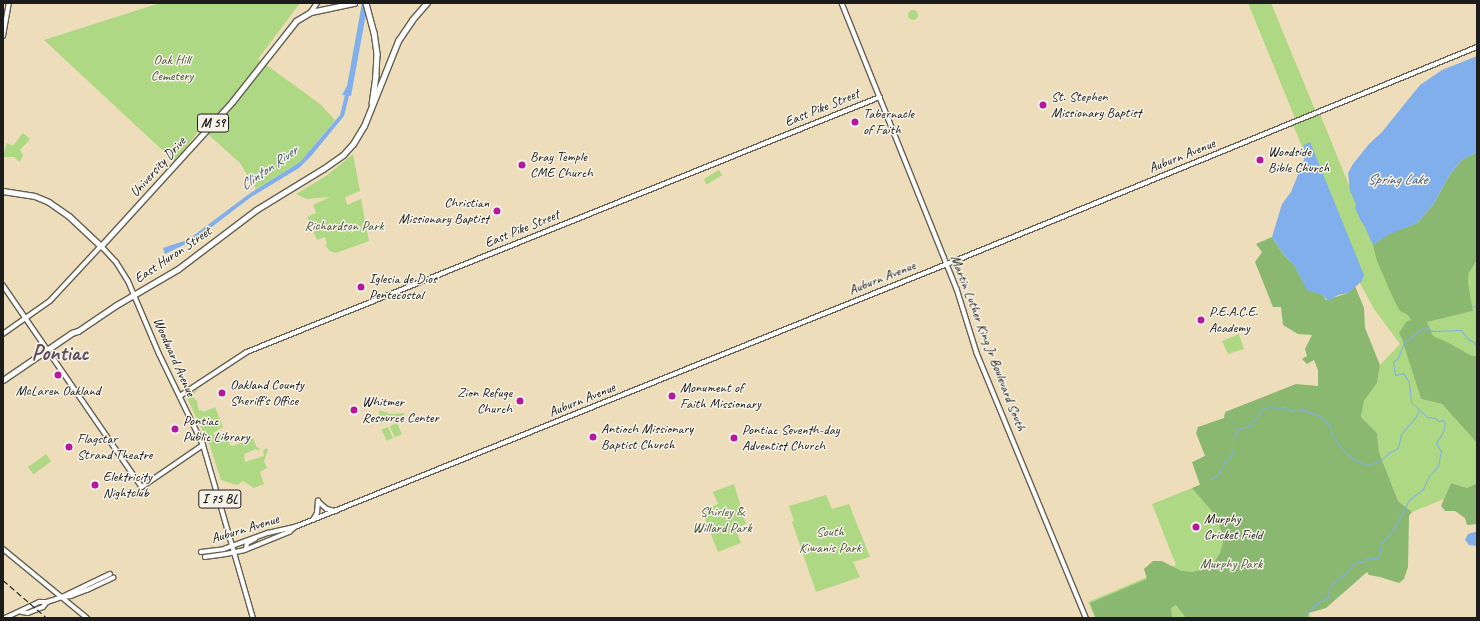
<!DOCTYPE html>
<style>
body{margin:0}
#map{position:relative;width:1480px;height:621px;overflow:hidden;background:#edddba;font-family:Caveat,sans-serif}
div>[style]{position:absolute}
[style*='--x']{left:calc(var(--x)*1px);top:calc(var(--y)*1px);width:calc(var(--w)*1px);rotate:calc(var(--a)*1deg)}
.green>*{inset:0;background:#aed883;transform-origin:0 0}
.round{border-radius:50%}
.forest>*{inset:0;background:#8ab871}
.water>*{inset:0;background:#80afeb}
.stream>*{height:1px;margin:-0.5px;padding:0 0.5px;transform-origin:0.5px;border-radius:0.5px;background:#80afeb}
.roads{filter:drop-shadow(1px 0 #656053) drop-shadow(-1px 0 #656053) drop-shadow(0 1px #656053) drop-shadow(0 -1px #656053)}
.secondary>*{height:3.5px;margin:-1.75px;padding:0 1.75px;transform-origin:1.75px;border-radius:1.75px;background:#fff}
.primary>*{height:4px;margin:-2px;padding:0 2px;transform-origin:2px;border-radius:2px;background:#fff}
.highway>*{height:4.5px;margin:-2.25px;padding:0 2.25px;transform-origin:2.25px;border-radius:2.25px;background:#fff}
.rail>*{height:1px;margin-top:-0.5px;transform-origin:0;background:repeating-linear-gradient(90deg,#1c1c1c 0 6px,transparent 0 9px)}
.dots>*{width:11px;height:11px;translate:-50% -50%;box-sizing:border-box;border:2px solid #f7f3e8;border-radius:50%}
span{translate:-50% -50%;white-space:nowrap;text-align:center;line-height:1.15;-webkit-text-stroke:3px #f7f3e8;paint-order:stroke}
.shield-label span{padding:1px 3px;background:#f7f3e8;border:1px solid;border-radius:3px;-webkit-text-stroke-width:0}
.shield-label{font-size:13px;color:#1c1c1c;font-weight:700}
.park-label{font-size:14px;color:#48543b}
.poi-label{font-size:14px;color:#1c1c1c}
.left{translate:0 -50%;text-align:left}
.right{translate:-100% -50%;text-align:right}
.street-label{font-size:14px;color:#1c1c1c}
.water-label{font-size:15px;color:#44576f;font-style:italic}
.town-label{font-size:22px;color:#5f4f5b;font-weight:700}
.frame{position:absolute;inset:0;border:4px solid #1c1c1c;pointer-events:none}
</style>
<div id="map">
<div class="green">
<div style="clip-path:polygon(160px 3px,300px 3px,258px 59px,320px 104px,335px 120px,300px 162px,256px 189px,240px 163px,201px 128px,175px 162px,44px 40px)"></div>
<div style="clip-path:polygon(1248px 3px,1271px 3px,1315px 110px,1318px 109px,1348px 183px,1414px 320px,1407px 353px,1421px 399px,1442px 404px,1477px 443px,1477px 483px,1467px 488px,1451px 483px,1444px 499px,1412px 512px,1398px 501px,1379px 452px,1377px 433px,1361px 417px,1364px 401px,1377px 383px,1380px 365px,1400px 344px,1374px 309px,1356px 276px,1291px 120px,1295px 118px)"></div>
<div class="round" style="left:908px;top:10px;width:10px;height:10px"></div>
<div style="clip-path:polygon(23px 133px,30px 139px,20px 150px,23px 155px,20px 162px,14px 157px,3px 157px,7px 143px,13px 146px)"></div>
<div style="clip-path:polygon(353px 154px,360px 191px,345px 197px,347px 205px,361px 199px,369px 241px,336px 253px,330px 251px,325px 245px,327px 244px,325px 237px,317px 240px,307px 217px,316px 213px,313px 205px,330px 197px,307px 199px,296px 194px,326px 176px)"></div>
<div style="left:719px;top:170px;width:6px;height:18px;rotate:59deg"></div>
<div style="clip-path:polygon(1477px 260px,1477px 356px,1472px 356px,1451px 344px,1432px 336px,1427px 322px,1473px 311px,1468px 282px,1469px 273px)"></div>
<div style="clip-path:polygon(1239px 334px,1244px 349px,1228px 354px,1222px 341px)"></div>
<div style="clip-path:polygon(199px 388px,192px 396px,197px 401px,199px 411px,202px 410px,203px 412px,215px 407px,223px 427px,213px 433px,214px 435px,226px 435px,230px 445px,233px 446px,253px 438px,256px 446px,260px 449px,258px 451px,256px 449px,244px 454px,245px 462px,264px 456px,263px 451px,266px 448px,268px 449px,264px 461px,267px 468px,260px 472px,264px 484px,254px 488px,243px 481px,237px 485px,221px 480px,210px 446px,188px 400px,188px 396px)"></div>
<div style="clip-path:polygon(379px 410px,391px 414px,404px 413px,404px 420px,380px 423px)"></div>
<div style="left:397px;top:423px;width:12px;height:8px;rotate:66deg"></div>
<div style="left:388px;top:427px;width:12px;height:7px;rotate:66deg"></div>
<div style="left:46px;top:454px;width:9px;height:22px;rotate:54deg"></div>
<div style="clip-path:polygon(1217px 478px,1274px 523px,1311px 618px,1095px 618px,1088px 602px,1176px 565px,1152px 504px)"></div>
<div style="clip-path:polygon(734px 484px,746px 524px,735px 528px,741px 543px,718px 552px,702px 511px,718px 504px,713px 492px)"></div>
<div style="clip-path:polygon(826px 495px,832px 509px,849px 504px,870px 557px,853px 562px,860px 577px,816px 592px,792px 522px,794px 521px,789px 506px)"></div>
</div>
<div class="forest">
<div style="clip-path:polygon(1477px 152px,1477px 260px,1469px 273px,1468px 282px,1473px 311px,1427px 322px,1433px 336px,1451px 344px,1472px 356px,1477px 356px,1477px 443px,1442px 404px,1421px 399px,1402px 339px,1399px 333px,1407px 321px,1411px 320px,1408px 315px,1400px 311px,1394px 300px,1377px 261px,1373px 245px,1388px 234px,1417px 223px,1433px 205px,1450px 174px,1462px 160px)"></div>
<div style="clip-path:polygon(1272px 237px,1284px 255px,1294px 265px,1307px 289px,1323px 295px,1326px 300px,1348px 293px,1355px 286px,1364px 308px,1365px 328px,1380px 365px,1377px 383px,1364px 401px,1361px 417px,1377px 433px,1379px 452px,1398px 501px,1412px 512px,1409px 516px,1408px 567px,1404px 579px,1399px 583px,1380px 577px,1369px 575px,1367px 572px,1326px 608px,1309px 613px,1307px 618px,1186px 618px,1176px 605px,1171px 608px,1172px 618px,1096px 618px,1090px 603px,1147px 579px,1144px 569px,1153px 561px,1162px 561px,1181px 571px,1192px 572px,1206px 569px,1215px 561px,1220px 553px,1223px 543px,1218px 518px,1192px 488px,1200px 485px,1192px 462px,1205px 456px,1196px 433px,1198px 427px,1224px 418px,1225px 412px,1296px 384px,1318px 386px,1318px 370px,1314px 360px,1307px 364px,1302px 359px,1307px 356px,1305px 349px,1312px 335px,1298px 334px,1283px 325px,1281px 307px,1273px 307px,1255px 262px,1262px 252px,1256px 244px)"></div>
<div style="clip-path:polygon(1451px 483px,1467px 488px,1477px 483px,1477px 524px,1467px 525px,1465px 518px,1455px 511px,1445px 511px,1441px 506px)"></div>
</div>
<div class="water">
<div style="clip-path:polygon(362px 3px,368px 3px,351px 96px,349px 96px,344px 116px,312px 155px,299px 168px,251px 197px,196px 239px,165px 254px,163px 248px,184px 241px,193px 236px,249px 194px,300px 162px,340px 115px,345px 95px,342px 95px,347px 86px)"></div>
<div style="clip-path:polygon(1477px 56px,1477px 152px,1462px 160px,1450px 174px,1433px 205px,1417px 223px,1388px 235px,1373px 245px,1365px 227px,1361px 221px,1355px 208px,1356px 204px,1350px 191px,1348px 173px,1353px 164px,1369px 144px,1382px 132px,1420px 85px,1442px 70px)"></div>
<div style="clip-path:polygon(1310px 142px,1364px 275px,1362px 281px,1348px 293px,1338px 295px,1328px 301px,1323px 295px,1307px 290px,1294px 265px,1284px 255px,1272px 237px,1282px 204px,1291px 192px,1304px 160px,1304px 145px)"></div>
<div style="clip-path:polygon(1474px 532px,1477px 532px,1477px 546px,1469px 545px,1465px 540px,1468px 534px)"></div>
</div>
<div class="stream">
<div style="--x:1473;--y:307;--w:6;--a:-45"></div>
<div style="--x:1210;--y:479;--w:10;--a:-29"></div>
<div style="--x:1219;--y:474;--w:15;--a:-67"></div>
<div style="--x:1225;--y:460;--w:5;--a:-22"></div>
<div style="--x:1230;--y:458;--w:9;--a:-72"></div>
<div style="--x:1233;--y:449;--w:11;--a:-90"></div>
<div style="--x:1233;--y:438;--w:10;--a:-66"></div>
<div style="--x:1237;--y:429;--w:13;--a:-13"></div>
<div style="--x:1250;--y:426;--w:21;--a:-55"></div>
<div style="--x:1262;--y:409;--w:8;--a:-23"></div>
<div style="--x:1269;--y:406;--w:7;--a:27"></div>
<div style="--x:1275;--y:409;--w:9;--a:-13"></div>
<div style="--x:1284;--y:407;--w:8;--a:30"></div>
<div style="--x:1291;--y:411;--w:4;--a:-27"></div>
<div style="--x:1295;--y:409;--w:8;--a:7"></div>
<div style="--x:1303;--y:410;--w:20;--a:20"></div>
<div style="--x:1322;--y:417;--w:11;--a:49"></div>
<div style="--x:1329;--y:425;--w:12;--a:70"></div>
<div style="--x:1333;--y:436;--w:21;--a:53"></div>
<div style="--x:1346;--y:453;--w:9;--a:41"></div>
<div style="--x:1353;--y:459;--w:14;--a:25"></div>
<div style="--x:1366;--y:465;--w:15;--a:-16"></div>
<div style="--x:1380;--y:461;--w:13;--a:-42"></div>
<div style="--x:1390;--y:452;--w:9;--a:-27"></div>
<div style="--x:1398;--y:448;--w:14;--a:-78"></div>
<div style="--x:1401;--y:434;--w:21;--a:-49"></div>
<div style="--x:1415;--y:418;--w:9;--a:-63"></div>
<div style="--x:1301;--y:618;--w:23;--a:-43"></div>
<div style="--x:1318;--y:602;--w:11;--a:-27"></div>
<div style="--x:1328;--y:597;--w:8;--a:-83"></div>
<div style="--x:1329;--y:589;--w:8;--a:-60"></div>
<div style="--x:1333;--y:582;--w:16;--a:-35"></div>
<div style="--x:1346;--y:573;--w:13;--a:-48"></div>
<div style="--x:1355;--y:563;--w:10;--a:-11"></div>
<div style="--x:1365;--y:561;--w:4;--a:-63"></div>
<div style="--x:1367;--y:557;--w:11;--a:10"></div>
<div style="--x:1378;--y:559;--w:16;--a:-79"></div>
<div style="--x:1381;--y:543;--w:18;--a:-47"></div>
<div style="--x:1393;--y:530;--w:34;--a:-62"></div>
<div style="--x:1409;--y:500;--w:18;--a:-38"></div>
<div style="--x:1423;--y:489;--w:14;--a:-65"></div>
<div style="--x:1429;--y:476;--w:13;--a:-48"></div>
<div style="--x:1438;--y:466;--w:15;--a:-79"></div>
<div style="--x:1441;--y:451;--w:9;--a:-122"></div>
<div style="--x:1436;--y:443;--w:13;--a:-58"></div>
<div style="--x:1443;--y:432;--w:9;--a:-77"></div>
<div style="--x:1445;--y:423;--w:4;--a:-124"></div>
<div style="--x:1443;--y:420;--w:5;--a:169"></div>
<div style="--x:1438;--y:421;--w:4;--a:-135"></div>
<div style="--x:1435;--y:418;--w:8;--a:-173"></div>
<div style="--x:1427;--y:417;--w:22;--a:-137"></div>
<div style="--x:1411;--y:402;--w:20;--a:-96"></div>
<div style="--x:1409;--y:382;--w:11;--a:-124"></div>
<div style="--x:1403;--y:373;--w:8;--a:166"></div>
<div style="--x:1395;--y:375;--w:13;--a:-99"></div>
<div style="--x:1393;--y:362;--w:6;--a:-39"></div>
<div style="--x:1398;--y:358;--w:17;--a:-69"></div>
<div style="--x:1404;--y:342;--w:26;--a:-36"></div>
<div style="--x:1425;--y:327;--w:8;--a:30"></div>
<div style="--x:1432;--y:331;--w:29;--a:-2"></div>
<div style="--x:1461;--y:330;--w:11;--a:52"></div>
<div style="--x:1468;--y:339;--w:7;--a:27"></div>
<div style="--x:1474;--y:342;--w:7;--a:63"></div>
</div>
<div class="roads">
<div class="secondary">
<div style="--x:842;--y:3;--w:308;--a:68.1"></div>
<div style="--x:957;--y:289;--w:67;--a:72.6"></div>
<div style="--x:977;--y:353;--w:287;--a:67.6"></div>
<div style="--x:311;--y:12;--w:11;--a:-56"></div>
<div style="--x:3;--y:285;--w:245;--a:55.5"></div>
<div style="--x:142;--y:487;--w:74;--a:-34.5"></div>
<div style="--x:3;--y:334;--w:57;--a:-35.1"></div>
<div style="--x:50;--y:301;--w:75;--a:-47.2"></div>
<div style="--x:180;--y:396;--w:80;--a:-33.3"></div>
<div style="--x:247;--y:352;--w:682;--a:-21.94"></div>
<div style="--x:318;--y:501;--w:12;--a:42"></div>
<div style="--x:327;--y:509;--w:9;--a:13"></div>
<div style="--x:313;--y:520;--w:8;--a:-60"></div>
<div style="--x:317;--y:513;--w:12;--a:-85"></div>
<div style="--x:246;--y:549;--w:6;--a:-81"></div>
<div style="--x:247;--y:543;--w:9;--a:-27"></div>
<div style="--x:201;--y:552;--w:23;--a:-7"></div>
<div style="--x:224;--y:549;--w:47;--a:-20"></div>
<div style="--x:268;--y:533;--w:28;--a:-13"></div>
<div style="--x:205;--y:557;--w:21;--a:-8"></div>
<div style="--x:226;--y:554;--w:19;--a:-12"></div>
<div style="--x:245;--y:550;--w:48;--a:-22.2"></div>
<div style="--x:289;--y:532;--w:8;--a:-40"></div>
<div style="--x:295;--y:527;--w:725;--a:-21.96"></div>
<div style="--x:967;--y:256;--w:551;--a:-22.28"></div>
<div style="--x:63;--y:597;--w:8;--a:-7"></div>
<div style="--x:71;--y:596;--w:17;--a:-21"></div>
<div style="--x:87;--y:590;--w:29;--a:-25"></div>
<div style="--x:22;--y:612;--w:6;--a:9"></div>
<div style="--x:28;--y:613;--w:16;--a:-22"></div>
<div style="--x:43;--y:607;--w:6;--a:-51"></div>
<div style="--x:5;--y:618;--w:38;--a:-25"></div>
<div style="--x:39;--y:602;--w:8;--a:0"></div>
<div style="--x:47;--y:602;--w:16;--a:-18"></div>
<div style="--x:62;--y:597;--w:53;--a:-25.6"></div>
</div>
<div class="primary">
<div style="--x:3;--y:36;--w:34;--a:-80"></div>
<div style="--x:101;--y:246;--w:22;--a:47"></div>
<div style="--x:116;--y:262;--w:22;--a:58"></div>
<div style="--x:128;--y:281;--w:79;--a:67"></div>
<div style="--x:159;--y:354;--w:101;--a:64.2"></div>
<div style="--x:203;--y:445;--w:180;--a:73.9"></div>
<div style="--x:3;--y:549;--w:109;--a:39.4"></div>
</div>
<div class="highway">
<div style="--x:366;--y:3;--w:30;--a:75"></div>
<div style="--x:374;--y:32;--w:22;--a:82"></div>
<div style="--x:377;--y:54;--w:22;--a:93"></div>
<div style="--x:376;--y:76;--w:27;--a:98"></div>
<div style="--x:3;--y:191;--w:32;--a:9"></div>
<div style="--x:35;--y:196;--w:15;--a:23"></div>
<div style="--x:49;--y:202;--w:24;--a:35"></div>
<div style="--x:69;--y:216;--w:44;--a:43.2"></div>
<div style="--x:101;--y:246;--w:195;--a:-47.7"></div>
<div style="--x:232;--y:102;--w:103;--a:-51.7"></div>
<div style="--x:296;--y:21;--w:17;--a:-31"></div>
<div style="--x:311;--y:12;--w:44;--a:-11.8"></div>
<div style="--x:3;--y:380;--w:83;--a:-34.3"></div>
<div style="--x:72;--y:333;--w:6;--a:-18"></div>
<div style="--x:78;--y:331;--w:45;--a:-34"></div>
<div style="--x:115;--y:306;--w:73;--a:-30.4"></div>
<div style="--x:178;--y:269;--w:98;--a:-37.1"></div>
<div style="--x:256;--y:210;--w:79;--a:-31.5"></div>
<div style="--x:323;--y:169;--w:24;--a:-35"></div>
<div style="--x:343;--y:155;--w:15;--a:-48"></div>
<div style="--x:353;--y:144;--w:21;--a:-59"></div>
<div style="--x:364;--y:126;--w:92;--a:-68.2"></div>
<div style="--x:398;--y:41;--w:25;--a:-56"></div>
<div style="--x:412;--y:20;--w:23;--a:-49"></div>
</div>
</div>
<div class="rail">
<div style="--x:3;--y:580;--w:58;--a:40.8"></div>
</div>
<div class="dots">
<div style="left:1043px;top:105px;background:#b5179e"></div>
<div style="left:855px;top:122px;background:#b5179e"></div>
<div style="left:1260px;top:160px;background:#b5179e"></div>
<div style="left:522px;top:165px;background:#b5179e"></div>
<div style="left:497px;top:211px;background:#b5179e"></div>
<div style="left:361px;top:287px;background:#b5179e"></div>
<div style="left:1201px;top:320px;background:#b5179e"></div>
<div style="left:58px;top:375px;background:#b5179e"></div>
<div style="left:222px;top:393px;background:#b5179e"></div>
<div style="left:672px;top:396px;background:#b5179e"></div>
<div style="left:520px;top:401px;background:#b5179e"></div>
<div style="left:354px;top:410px;background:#b5179e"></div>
<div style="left:175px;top:429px;background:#b5179e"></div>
<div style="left:593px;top:437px;background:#b5179e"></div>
<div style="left:734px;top:438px;background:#b5179e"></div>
<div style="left:69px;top:447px;background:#b5179e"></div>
<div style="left:95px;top:485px;background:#b5179e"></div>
<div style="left:1196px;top:527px;background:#b5179e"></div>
</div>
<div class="shield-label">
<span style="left:213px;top:123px">M 59</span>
<span style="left:220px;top:499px">I 75 BL</span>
</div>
<div class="park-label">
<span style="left:172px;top:68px">Oak Hill<br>Cemetery</span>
<span style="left:344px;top:226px">Richardson Park</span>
<span style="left:722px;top:520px">Shirley &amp;<br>Willard Park</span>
<span style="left:830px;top:540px">South<br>Kiwanis Park</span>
<span style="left:1231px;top:564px">Murphy Park</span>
</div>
<div class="poi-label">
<span class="left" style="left:1051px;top:105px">St. Stephen<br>Missionary Baptist</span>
<span class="left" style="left:863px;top:122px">Tabernacle<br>of Faith</span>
<span class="left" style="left:1268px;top:160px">Woodside<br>Bible Church</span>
<span class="left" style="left:530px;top:165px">Bray Temple<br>CME Church</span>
<span class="right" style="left:489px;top:211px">Christian<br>Missionary Baptist</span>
<span class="left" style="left:369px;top:287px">Iglesia de Dios<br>Pentecostal</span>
<span class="left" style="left:1209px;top:320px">P.E.A.C.E.<br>Academy</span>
<span class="left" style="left:230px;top:393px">Oakland County<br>Sheriff's Office</span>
<span class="left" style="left:680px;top:396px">Monument of<br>Faith Missionary</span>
<span style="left:58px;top:391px">McLaren Oakland</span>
<span class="right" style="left:512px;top:401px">Zion Refuge<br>Church</span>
<span class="left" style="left:362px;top:410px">Whitmer<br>Resource Center</span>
<span class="left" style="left:183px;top:429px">Pontiac<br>Public Library</span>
<span class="left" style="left:601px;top:437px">Antioch Missionary<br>Baptist Church</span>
<span class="left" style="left:742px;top:438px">Pontiac Seventh-day<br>Adventist Church</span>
<span class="left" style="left:77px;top:447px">Flagstar<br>Strand Theatre</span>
<span class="left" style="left:103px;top:485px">Elektricity<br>Nightclub</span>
<span class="left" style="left:1204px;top:527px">Murphy<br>Cricket Field</span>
</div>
<div class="street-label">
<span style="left:822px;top:108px;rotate:-22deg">East Pike Street</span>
<span style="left:1182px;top:156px;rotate:-22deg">Auburn Avenue</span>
<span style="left:158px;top:167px;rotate:-48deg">University Drive</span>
<span style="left:522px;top:229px;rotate:-22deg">East Pike Street</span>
<span style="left:173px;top:255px;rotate:-34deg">East Huron Street</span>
<span style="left:882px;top:278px;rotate:-22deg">Auburn Avenue</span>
<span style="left:988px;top:343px;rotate:69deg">Martin Luther King Jr Boulevard South</span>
<span style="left:174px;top:357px;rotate:66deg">Woodward Avenue</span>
<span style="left:582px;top:400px;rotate:-22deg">Auburn Avenue</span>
<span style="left:245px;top:529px;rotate:-17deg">Auburn Avenue</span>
</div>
<div class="water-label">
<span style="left:269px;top:168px;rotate:-35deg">Clinton River</span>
<span style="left:1397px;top:180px">Spring Lake</span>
</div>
<div class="town-label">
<span style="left:60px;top:354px">Pontiac</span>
</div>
<div class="frame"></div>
</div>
